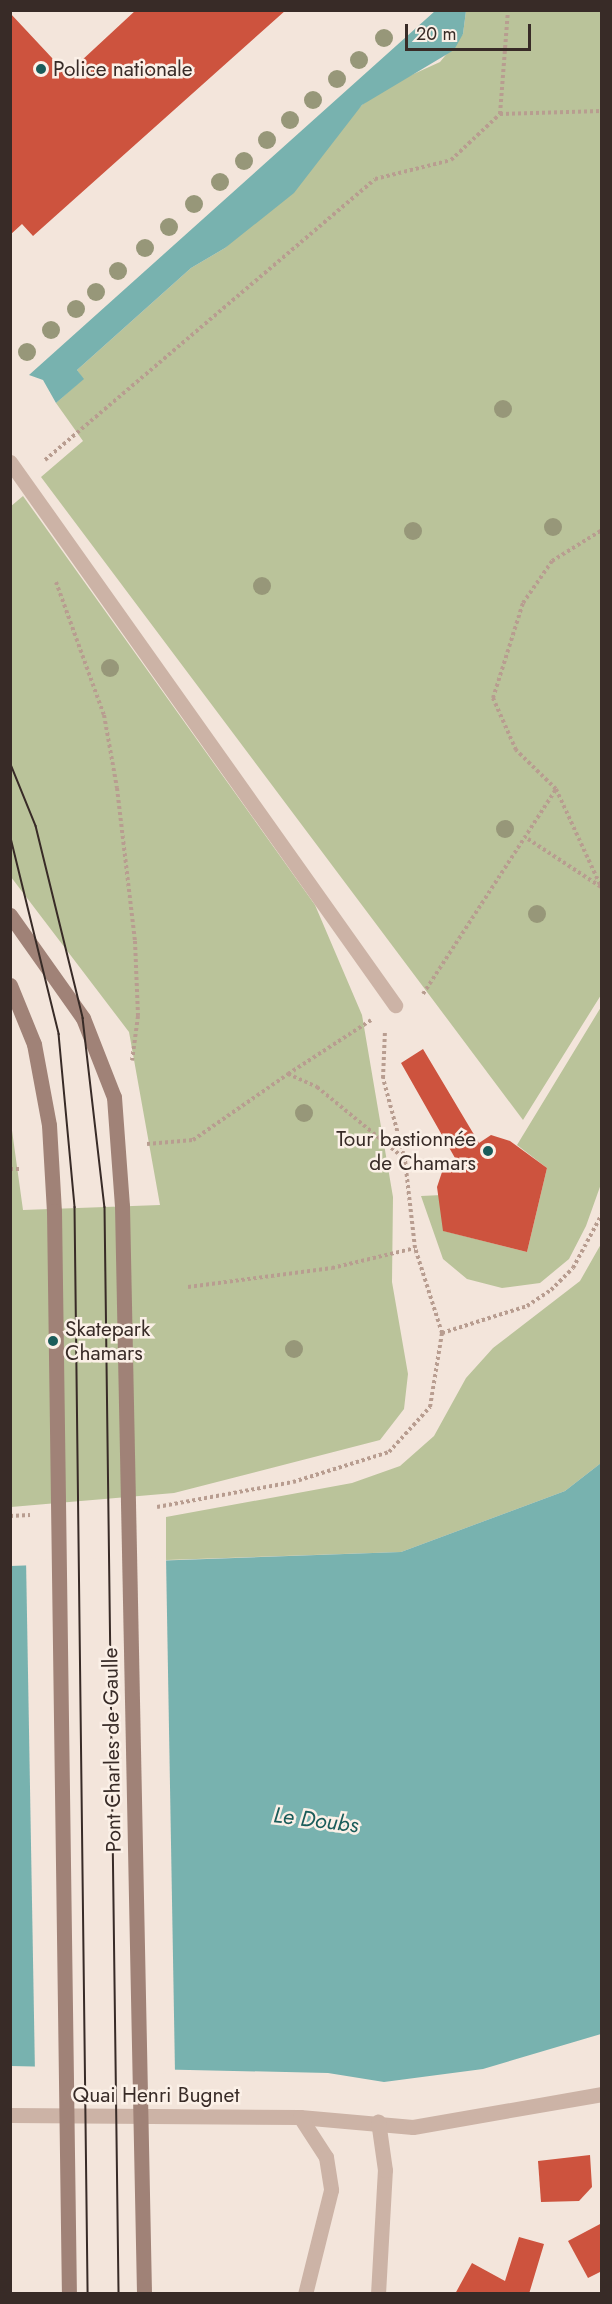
<!DOCTYPE html>
<meta charset="utf-8">
<style>
body{margin:0}
#map{position:relative;width:612px;height:2304px;overflow:hidden;background:#f3e5db;font-family:Jost,sans-serif}
div>[style]{position:absolute}
[style*='--x']{left:calc(var(--x)*1px);top:calc(var(--y)*1px);width:calc(var(--w)*1px);rotate:calc(var(--a)*1deg)}
.green>*{inset:0;background:#bac39a}
.water>*{inset:0;background:#78b2af}
.pier>*{inset:0;background:#f3e5db;transform-origin:0 0}
.building>*{inset:0;background:#cd533e}
.path>*{height:4px;margin-top:-2px;transform-origin:0;background:repeating-linear-gradient(90deg,#b89d90 0 3px,transparent 0 6px)}
.service>*{height:15px;margin:-7.5px;padding:0 7.5px;transform-origin:7.5px;border-radius:7.5px;background:#ccb3a6}
.minor>*{height:15px;margin:-7.5px;padding:0 7.5px;transform-origin:7.5px;border-radius:7.5px;background:#ccb3a6}
.secondary>*{height:15px;margin:-7.5px;padding:0 7.5px;transform-origin:7.5px;border-radius:7.5px;background:#a08277}
.tram>*{height:1.5px;margin:-0.75px;padding:0 0.75px;transform-origin:0.75px;border-radius:0.75px;background:#382b27}
.trees>*{width:18px;height:18px;margin:-9px;border-radius:50%;background:#979779}
.dots>*{width:16px;height:16px;translate:-50% -50%;box-sizing:border-box;border:3px solid #fbf0e7;border-radius:50%}
span{translate:-50% -50%;white-space:nowrap;text-align:center;line-height:1.15;-webkit-text-stroke:5px #fbf0e7;paint-order:stroke}
.poi-label{font-size:21px;color:#382b27}
.left{translate:0 -50%;text-align:left}
.right{translate:-100% -50%;text-align:right}
.street-label{font-size:21px;color:#382b27}
.water-label{font-size:22px;color:#1a5c5a;font-style:italic}
.frame{position:absolute;inset:0;border:12px solid #382b27;pointer-events:none}
.scale{position:absolute;left:405px;top:24px;width:126px;height:27px;box-sizing:border-box;border:3px solid #382b27;border-top:0;padding-left:8px;font-size:18px;line-height:21px;white-space:nowrap;color:#382b27;-webkit-text-stroke:4px #fbf0e7;paint-order:stroke}
</style>
<div id="map">
<div class="green">
<div style="clip-path:polygon(466px 11px,601px 11px,601px 995px,523px 1120px,41px 477px,83px 441px,56px 403px,83px 379px,77px 370px,191px 268px,225px 248px,362px 105px,385px 87px,440px 62px,463px 34px)"></div>
<div style="clip-path:polygon(23px 496px,315px 905px,362px 1015px,393px 1197px,392px 1282px,408px 1374px,404px 1409px,380px 1440px,174px 1493px,11px 1507px,10px 1116px,23px 1210px,160px 1205px,129px 1032px,11px 877px,10px 507px)"></div>
<div style="clip-path:polygon(601px 1007px,601px 1184px,586px 1226px,569px 1259px,540px 1283px,502px 1288px,467px 1279px,443px 1259px,421px 1196px,442px 1195px,444px 1231px,527px 1252px,547px 1168px,517px 1145px)"></div>
<div style="clip-path:polygon(601px 1244px,601px 1463px,565px 1491px,401px 1552px,166px 1560px,166px 1517px,352px 1483px,400px 1466px,434px 1436px,466px 1378px,493px 1348px,580px 1281px)"></div>
</div>
<div class="water">
<div style="clip-path:polygon(435px 11px,466px 11px,463px 34px,454px 50px,362px 105px,294px 193px,225px 248px,191px 268px,77px 370px,84px 379px,56px 403px,43px 380px,29px 375px)"></div>
<div style="clip-path:polygon(601px 1463px,601px 2034px,483px 2069px,384px 2082px,328px 2073px,11px 2066px,10px 1566px,401px 1552px,565px 1491px)"></div>
</div>
<div class="pier">
<div style="left:166px;top:1557px;width:516px;height:140px;rotate:89deg"></div>
</div>
<div class="building">
<div style="clip-path:polygon(136px 10px,286px 10px,33px 236px,22px 224px,10px 235px,10px 13px,67px 74px)"></div>
<div style="clip-path:polygon(423px 1049px,479px 1143px,491px 1135px,510px 1141px,547px 1168px,527px 1252px,443px 1231px,437px 1187px,445px 1163px,455px 1158px,401px 1063px)"></div>
<div style="clip-path:polygon(590px 2155px,592px 2187px,579px 2201px,541px 2202px,538px 2161px)"></div>
<div style="clip-path:polygon(602px 2223px,602px 2271px,588px 2278px,568px 2241px)"></div>
<div style="clip-path:polygon(519px 2237px,544px 2244px,529px 2294px,455px 2294px,472px 2263px,505px 2281px)"></div>
</div>
<div class="path">
<div style="--x:500;--y:114;--w:102;--a:-1.7"></div>
<div style="--x:45;--y:460;--w:433;--a:-40.4"></div>
<div style="--x:375;--y:179;--w:78;--a:-14"></div>
<div style="--x:451;--y:160;--w:67;--a:-43.2"></div>
<div style="--x:500;--y:114;--w:104;--a:-85.6"></div>
<div style="--x:56;--y:582;--w:141;--a:70.2"></div>
<div style="--x:104;--y:715;--w:74;--a:79.9"></div>
<div style="--x:117;--y:788;--w:154;--a:83.3"></div>
<div style="--x:135;--y:941;--w:75;--a:87.7"></div>
<div style="--x:138;--y:1016;--w:45;--a:97.6"></div>
<div style="--x:556;--y:789;--w:56;--a:-135.7"></div>
<div style="--x:516;--y:750;--w:57;--a:-113.9"></div>
<div style="--x:493;--y:698;--w:100;--a:-72.5"></div>
<div style="--x:523;--y:603;--w:51;--a:-55.4"></div>
<div style="--x:552;--y:561;--w:59;--a:-31.8"></div>
<div style="--x:528;--y:839;--w:87;--a:33.3"></div>
<div style="--x:423;--y:994;--w:244;--a:-57"></div>
<div style="--x:556;--y:789;--w:108;--a:65.3"></div>
<div style="--x:288;--y:1074;--w:99;--a:-33"></div>
<div style="--x:147;--y:1144;--w:46;--a:-5"></div>
<div style="--x:193;--y:1140;--w:116;--a:-34.8"></div>
<div style="--x:288;--y:1074;--w:32;--a:24"></div>
<div style="--x:317;--y:1087;--w:114;--a:39.3"></div>
<div style="--x:10;--y:1169;--w:12;--a:0"></div>
<div style="--x:188;--y:1287;--w:145;--a:-7.5"></div>
<div style="--x:332;--y:1268;--w:85;--a:-13.5"></div>
<div style="--x:442;--y:1333;--w:89;--a:-17.6"></div>
<div style="--x:527;--y:1306;--w:29;--a:-34"></div>
<div style="--x:551;--y:1290;--w:31;--a:-45"></div>
<div style="--x:573;--y:1268;--w:61;--a:-61.8"></div>
<div style="--x:157;--y:1507;--w:138;--a:-10.4"></div>
<div style="--x:293;--y:1482;--w:101;--a:-17.4"></div>
<div style="--x:389;--y:1452;--w:61;--a:-47.7"></div>
<div style="--x:430;--y:1407;--w:75;--a:-80.8"></div>
<div style="--x:442;--y:1333;--w:89;--a:-107.6"></div>
<div style="--x:415;--y:1248;--w:89;--a:-96.5"></div>
<div style="--x:405;--y:1160;--w:85;--a:-105"></div>
<div style="--x:383;--y:1078;--w:47;--a:-87.6"></div>
<div style="--x:10;--y:1516;--w:20;--a:-3"></div>
</div>
<div class="service">
<div style="--x:10;--y:462;--w:666;--a:54.66"></div>
</div>
<div class="minor">
<div style="--x:10;--y:2115;--w:290;--a:0.4"></div>
<div style="--x:300;--y:2117;--w:113;--a:5.1"></div>
<div style="--x:413;--y:2127;--w:192;--a:-9.9"></div>
<div style="--x:300;--y:2117;--w:48;--a:57"></div>
<div style="--x:326;--y:2157;--w:33;--a:81"></div>
<div style="--x:331;--y:2190;--w:107;--a:104"></div>
<div style="--x:378;--y:2294;--w:124;--a:-86.8"></div>
<div style="--x:385;--y:2170;--w:49;--a:-98.1"></div>
</div>
<div class="secondary">
<div style="--x:10;--y:915;--w:126;--a:54.7"></div>
<div style="--x:83;--y:1018;--w:85;--a:68.6"></div>
<div style="--x:114;--y:1097;--w:109;--a:85.8"></div>
<div style="--x:122;--y:1206;--w:1088;--a:88.84"></div>
<div style="--x:10;--y:985;--w:64;--a:67.9"></div>
<div style="--x:34;--y:1044;--w:82;--a:79.5"></div>
<div style="--x:49;--y:1125;--w:86;--a:86.7"></div>
<div style="--x:54;--y:1211;--w:1083;--a:89.21"></div>
</div>
<div class="tram">
<div style="--x:10;--y:762;--w:69;--a:67.9"></div>
<div style="--x:36;--y:826;--w:198;--a:76.2"></div>
<div style="--x:83;--y:1018;--w:190;--a:83.4"></div>
<div style="--x:105;--y:1207;--w:1087;--a:89.26"></div>
<div style="--x:10;--y:834;--w:206;--a:76.2"></div>
<div style="--x:59;--y:1034;--w:174;--a:84.7"></div>
<div style="--x:75;--y:1207;--w:1087;--a:89.31"></div>
</div>
<div class="trees">
<div style="left:384px;top:38px"></div>
<div style="left:359px;top:60px"></div>
<div style="left:337px;top:79px"></div>
<div style="left:313px;top:100px"></div>
<div style="left:290px;top:120px"></div>
<div style="left:267px;top:140px"></div>
<div style="left:244px;top:161px"></div>
<div style="left:220px;top:182px"></div>
<div style="left:194px;top:204px"></div>
<div style="left:169px;top:227px"></div>
<div style="left:145px;top:248px"></div>
<div style="left:118px;top:271px"></div>
<div style="left:96px;top:292px"></div>
<div style="left:76px;top:309px"></div>
<div style="left:51px;top:330px"></div>
<div style="left:27px;top:352px"></div>
<div style="left:503px;top:409px"></div>
<div style="left:553px;top:527px"></div>
<div style="left:413px;top:531px"></div>
<div style="left:262px;top:586px"></div>
<div style="left:110px;top:668px"></div>
<div style="left:505px;top:829px"></div>
<div style="left:537px;top:914px"></div>
<div style="left:304px;top:1113px"></div>
<div style="left:294px;top:1349px"></div>
</div>
<div class="dots">
<div style="left:41px;top:69px;background:#1a5c5a"></div>
<div style="left:488px;top:1151px;background:#1a5c5a"></div>
<div style="left:53px;top:1341px;background:#1a5c5a"></div>
</div>
<div class="poi-label">
<span class="left" style="left:53px;top:69px">Police nationale</span>
<span class="right" style="left:476px;top:1151px">Tour bastionnée<br>de Chamars</span>
<span class="left" style="left:65px;top:1341px">Skatepark<br>Chamars</span>
</div>
<div class="street-label">
<span style="left:112px;top:1750px;rotate:-91deg">Pont Charles de Gaulle</span>
<span style="left:156px;top:2095px">Quai Henri Bugnet</span>
</div>
<div class="water-label">
<span style="left:316px;top:1820px;rotate:7deg">Le Doubs</span>
</div>
<div class="frame"></div>
<div class="scale">20 m</div>
</div>
